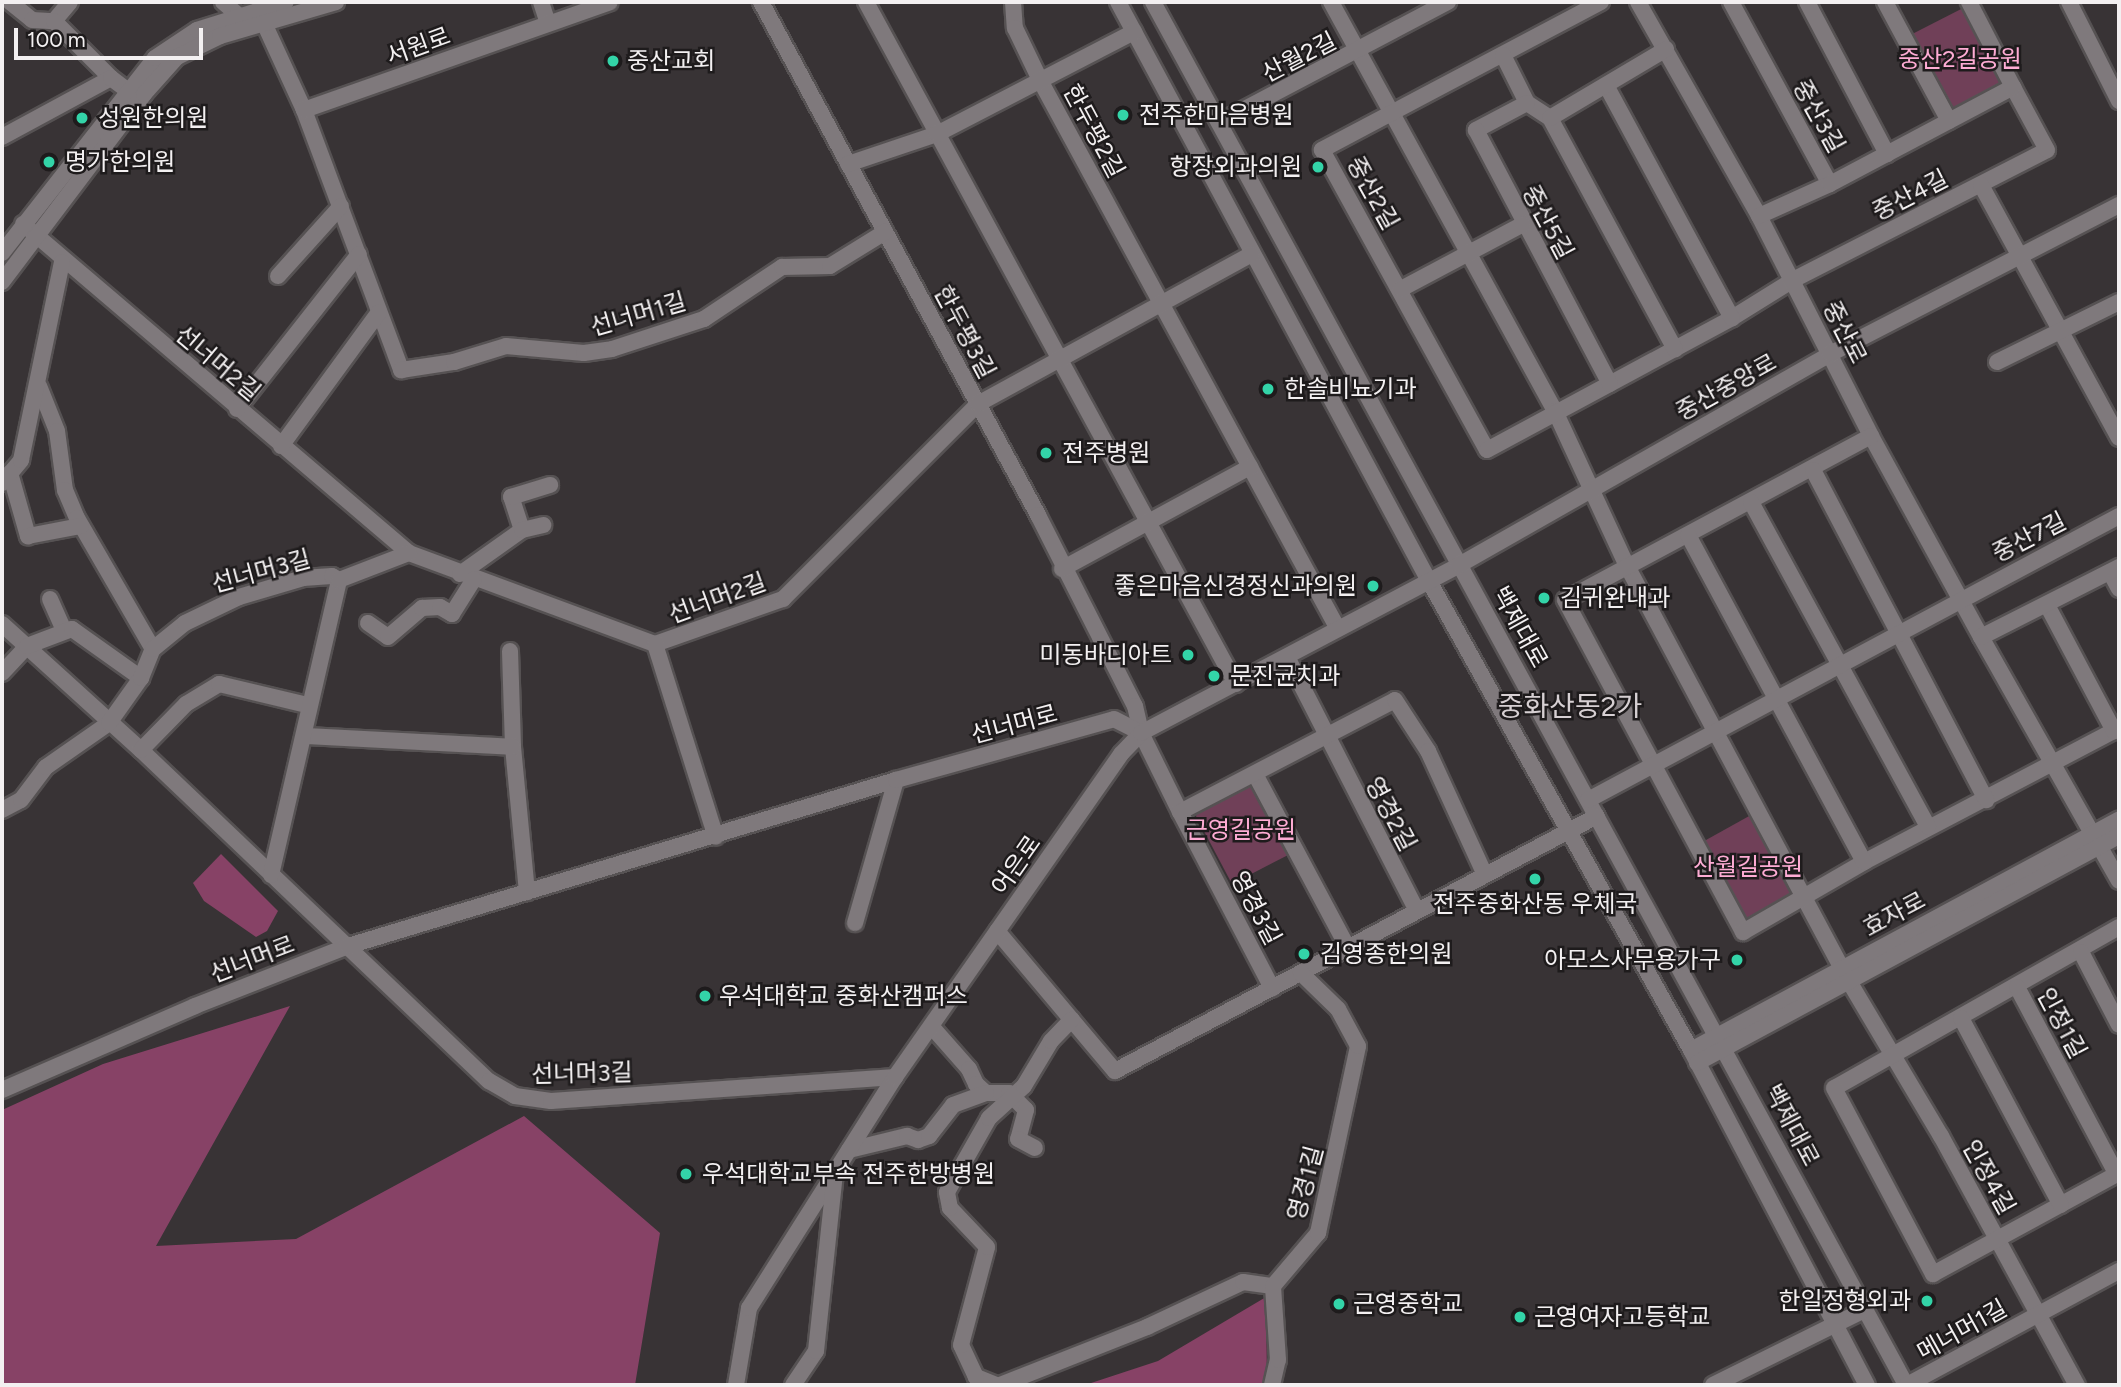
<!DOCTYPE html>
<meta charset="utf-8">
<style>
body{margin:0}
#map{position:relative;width:2121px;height:1387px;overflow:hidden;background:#383335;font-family:Figtree,"Noto Sans KR",sans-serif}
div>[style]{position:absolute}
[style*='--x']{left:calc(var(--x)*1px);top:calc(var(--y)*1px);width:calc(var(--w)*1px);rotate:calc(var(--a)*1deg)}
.green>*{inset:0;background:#704058;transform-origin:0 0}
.forest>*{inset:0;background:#874266}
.roads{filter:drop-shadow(2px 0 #565253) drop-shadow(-2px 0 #565253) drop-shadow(0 2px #565253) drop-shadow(0 -2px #565253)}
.minor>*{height:16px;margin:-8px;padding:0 8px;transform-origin:8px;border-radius:8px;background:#7f797c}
.dots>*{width:19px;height:19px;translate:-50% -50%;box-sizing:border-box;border:4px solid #1e1b1c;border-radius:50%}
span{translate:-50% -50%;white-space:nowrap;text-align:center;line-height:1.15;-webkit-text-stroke:5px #1e1b1c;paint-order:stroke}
.street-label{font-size:24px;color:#f3f0f1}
.park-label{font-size:24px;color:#feacd4}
.poi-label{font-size:24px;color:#f3f0f1}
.left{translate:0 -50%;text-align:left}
.right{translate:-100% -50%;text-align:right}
.quarter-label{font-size:28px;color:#d7d0d3}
.frame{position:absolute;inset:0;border:4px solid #f3f0f1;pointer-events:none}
.scale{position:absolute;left:14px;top:28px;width:189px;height:32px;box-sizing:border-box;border:4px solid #f3f0f1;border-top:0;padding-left:9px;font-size:21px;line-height:24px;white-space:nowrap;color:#f3f0f1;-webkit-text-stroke:5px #1e1b1c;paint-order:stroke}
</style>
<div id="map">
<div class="green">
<div style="left:1967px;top:6px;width:87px;height:62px;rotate:63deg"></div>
<div style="clip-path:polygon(1254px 780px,1292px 853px,1232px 884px,1196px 816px,1199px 807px)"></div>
<div style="left:1751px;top:815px;width:88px;height:55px;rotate:61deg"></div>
</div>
<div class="forest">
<div style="clip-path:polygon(221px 854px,278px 911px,267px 931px,256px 937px,204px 901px,193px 883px)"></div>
<div style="clip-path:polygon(290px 1006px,156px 1246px,296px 1239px,524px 1116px,660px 1233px,635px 1385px,2px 1385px,2px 1110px,103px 1064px)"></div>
<div style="clip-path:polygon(1266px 1297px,1267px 1381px,1272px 1385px,1085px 1385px,1158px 1361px)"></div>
</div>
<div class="roads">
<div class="minor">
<div style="--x:10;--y:2;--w:28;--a:39"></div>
<div style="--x:32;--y:20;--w:22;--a:3"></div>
<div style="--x:70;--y:2;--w:25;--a:130"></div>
<div style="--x:54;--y:21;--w:81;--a:45"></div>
<div style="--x:223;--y:2;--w:28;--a:41"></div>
<div style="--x:541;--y:2;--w:22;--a:72"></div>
<div style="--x:761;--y:2;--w:583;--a:61.63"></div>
<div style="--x:1038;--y:515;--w:214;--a:63.1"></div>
<div style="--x:1135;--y:706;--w:28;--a:77"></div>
<div style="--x:1141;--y:733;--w:88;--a:63.7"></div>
<div style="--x:1180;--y:812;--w:199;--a:62.4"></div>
<div style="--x:866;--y:2;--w:776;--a:61.52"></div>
<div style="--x:1013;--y:2;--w:26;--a:86"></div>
<div style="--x:1015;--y:28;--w:60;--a:64.3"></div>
<div style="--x:1041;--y:82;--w:622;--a:61.5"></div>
<div style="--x:1118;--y:2;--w:657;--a:61.76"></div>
<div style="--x:1429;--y:581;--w:537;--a:60.81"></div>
<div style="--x:1691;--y:1050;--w:378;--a:62.3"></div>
<div style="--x:1153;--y:2;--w:1575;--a:61.43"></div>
<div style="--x:1331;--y:2;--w:466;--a:61.3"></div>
<div style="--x:1555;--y:411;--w:171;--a:65.1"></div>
<div style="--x:1627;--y:566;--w:473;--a:61.9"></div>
<div style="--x:1850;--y:983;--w:178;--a:59.3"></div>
<div style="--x:1941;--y:1136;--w:284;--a:61.4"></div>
<div style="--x:1601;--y:2;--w:316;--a:152.1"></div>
<div style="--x:1322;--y:150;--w:342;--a:61.2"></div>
<div style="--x:1487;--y:450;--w:278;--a:-28.3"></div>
<div style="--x:1732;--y:318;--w:72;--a:-31.9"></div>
<div style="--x:1793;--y:280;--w:285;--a:-27.1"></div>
<div style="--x:2047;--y:150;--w:72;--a:-118.4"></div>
<div style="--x:1638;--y:2;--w:246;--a:60.5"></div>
<div style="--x:1759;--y:216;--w:247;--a:63"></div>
<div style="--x:1871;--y:436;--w:229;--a:61.3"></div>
<div style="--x:1981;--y:637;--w:280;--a:60.5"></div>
<div style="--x:1731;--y:2;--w:207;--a:61.5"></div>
<div style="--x:1807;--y:2;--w:172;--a:62.2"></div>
<div style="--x:1885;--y:2;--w:135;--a:61.7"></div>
<div style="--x:2069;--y:2;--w:111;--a:63.2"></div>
<div style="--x:258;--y:10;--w:110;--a:65.3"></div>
<div style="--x:304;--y:110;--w:278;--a:69.5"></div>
<div style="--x:401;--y:370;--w:54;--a:-8.6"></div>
<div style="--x:454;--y:362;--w:54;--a:-17.1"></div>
<div style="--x:506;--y:346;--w:78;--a:5.1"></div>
<div style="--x:584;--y:353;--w:28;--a:-8"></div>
<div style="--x:612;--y:349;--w:97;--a:-18.1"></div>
<div style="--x:704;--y:319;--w:94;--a:-33.7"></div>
<div style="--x:782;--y:267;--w:48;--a:-1.2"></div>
<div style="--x:830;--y:266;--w:65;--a:-31.7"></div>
<div style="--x:1503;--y:55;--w:54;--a:63.4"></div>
<div style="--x:1527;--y:103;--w:27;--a:33"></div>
<div style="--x:1550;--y:118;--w:263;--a:61.6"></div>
<div style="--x:1607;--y:87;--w:263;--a:61.6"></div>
<div style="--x:1527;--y:103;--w:58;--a:152.1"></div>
<div style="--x:1476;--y:130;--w:287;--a:62.2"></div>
<div style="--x:304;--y:110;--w:324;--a:-19.4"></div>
<div style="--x:1550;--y:118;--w:135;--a:-30.7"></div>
<div style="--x:1220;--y:122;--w:258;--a:-27.8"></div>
<div style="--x:2;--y:137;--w:124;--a:-28.4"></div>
<div style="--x:111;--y:78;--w:21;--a:37"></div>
<div style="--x:848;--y:164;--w:94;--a:-18.6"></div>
<div style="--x:937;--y:134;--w:222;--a:-27.4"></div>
<div style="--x:1981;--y:185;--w:288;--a:61.4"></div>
<div style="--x:1759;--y:216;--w:78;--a:-24.3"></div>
<div style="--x:1830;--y:184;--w:207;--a:-27.9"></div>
<div style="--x:2013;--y:87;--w:96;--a:-117.4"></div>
<div style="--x:23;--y:224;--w:507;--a:40.44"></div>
<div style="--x:409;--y:553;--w:262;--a:20.3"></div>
<div style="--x:655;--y:644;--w:136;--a:-19.4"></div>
<div style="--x:783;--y:599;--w:276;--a:-45"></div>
<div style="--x:978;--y:404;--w:312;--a:-28.7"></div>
<div style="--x:2;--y:253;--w:248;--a:-51.9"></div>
<div style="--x:155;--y:58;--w:50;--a:-33.7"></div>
<div style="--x:197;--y:30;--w:93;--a:-17.5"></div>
<div style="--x:278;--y:276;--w:94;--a:-48"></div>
<div style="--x:2;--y:282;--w:236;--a:-52.9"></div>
<div style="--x:144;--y:94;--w:50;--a:-48.3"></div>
<div style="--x:177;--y:57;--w:48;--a:-26"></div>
<div style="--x:220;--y:36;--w:121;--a:-16.3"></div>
<div style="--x:1401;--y:289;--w:138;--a:-28"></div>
<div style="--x:1997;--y:362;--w:136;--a:-26.2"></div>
<div style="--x:39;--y:386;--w:48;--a:68.2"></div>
<div style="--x:57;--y:431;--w:60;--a:82.3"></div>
<div style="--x:65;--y:490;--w:30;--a:67"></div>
<div style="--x:77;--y:518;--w:151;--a:59.9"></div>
<div style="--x:237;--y:409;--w:197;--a:-51.8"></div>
<div style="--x:1871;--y:436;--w:347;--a:151.8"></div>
<div style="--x:1565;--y:600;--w:377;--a:61.8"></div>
<div style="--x:1743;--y:932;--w:140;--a:-30"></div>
<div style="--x:1864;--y:862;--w:288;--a:-27.7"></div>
<div style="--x:281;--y:446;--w:166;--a:-53.8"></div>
<div style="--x:1813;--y:470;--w:373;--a:62.3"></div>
<div style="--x:10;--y:473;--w:66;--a:74.1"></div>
<div style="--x:28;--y:536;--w:54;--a:-10.7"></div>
<div style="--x:2;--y:483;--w:30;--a:-50"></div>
<div style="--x:21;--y:460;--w:202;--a:-78.3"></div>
<div style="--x:1751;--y:502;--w:370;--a:61.4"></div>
<div style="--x:522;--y:530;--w:35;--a:-108"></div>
<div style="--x:511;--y:497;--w:41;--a:-17.1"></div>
<div style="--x:1688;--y:535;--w:371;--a:61.7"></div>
<div style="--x:1062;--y:569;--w:214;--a:-28.5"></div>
<div style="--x:2110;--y:572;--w:19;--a:62"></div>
<div style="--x:460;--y:574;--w:76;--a:-35.4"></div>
<div style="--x:522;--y:530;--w:22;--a:-13"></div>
<div style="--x:50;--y:599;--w:35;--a:66"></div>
<div style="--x:2047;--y:605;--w:143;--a:62"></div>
<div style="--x:368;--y:623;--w:24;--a:35"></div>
<div style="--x:388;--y:637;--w:45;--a:-40.5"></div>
<div style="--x:422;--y:608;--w:18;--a:-3"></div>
<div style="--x:440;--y:607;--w:14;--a:30"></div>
<div style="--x:452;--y:614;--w:41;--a:-57.8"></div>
<div style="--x:2;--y:624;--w:188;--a:42.2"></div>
<div style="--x:141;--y:750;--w:480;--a:43.6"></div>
<div style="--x:489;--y:1081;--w:30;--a:30"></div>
<div style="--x:515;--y:1096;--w:36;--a:8"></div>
<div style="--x:551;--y:1101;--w:345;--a:-4"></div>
<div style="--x:1981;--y:637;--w:155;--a:-26.9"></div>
<div style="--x:655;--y:644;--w:202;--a:72.5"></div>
<div style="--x:510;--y:651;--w:96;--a:88.2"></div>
<div style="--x:513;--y:747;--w:146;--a:84.5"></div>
<div style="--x:1287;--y:657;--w:285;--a:62.9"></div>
<div style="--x:2;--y:673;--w:37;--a:-47"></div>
<div style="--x:27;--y:646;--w:48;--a:-20.7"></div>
<div style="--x:72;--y:629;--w:85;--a:35.4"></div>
<div style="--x:305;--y:736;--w:208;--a:3"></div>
<div style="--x:141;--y:750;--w:64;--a:-45.6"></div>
<div style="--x:186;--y:704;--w:39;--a:-31"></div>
<div style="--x:219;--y:684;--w:90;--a:13.4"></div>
<div style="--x:1255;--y:774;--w:197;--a:61.9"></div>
<div style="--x:1588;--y:800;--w:602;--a:-28.14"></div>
<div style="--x:2;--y:810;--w:21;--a:-28"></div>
<div style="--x:21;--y:800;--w:41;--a:-52.9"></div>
<div style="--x:46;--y:767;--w:77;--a:-34.9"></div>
<div style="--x:109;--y:723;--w:55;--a:-54.6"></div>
<div style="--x:141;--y:678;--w:31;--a:-68"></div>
<div style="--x:153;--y:649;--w:41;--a:-39.1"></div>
<div style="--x:185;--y:623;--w:60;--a:-25.7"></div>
<div style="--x:239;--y:597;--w:67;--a:-16.5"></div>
<div style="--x:303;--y:578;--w:29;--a:-4"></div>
<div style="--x:332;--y:576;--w:8;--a:30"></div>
<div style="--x:1180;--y:812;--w:242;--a:-27.5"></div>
<div style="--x:1395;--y:700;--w:61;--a:57.1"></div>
<div style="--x:1428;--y:751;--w:136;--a:65.3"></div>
<div style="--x:271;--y:875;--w:303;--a:-77"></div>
<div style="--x:339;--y:580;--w:75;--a:-21.1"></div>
<div style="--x:855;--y:923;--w:149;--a:-74"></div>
<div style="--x:2119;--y:927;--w:327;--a:150.5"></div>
<div style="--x:1834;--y:1088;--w:211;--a:62"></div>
<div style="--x:1933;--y:1274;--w:212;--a:-28.5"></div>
<div style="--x:997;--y:931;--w:183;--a:49.9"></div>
<div style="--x:1115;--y:1071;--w:545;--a:-27.88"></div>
<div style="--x:2081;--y:952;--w:82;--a:62.5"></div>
<div style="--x:2017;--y:987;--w:213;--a:62"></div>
<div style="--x:1961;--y:1018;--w:212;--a:61.9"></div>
<div style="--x:932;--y:1027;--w:56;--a:48.6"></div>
<div style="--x:969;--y:1069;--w:17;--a:65"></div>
<div style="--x:976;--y:1084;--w:13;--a:42"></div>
<div style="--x:986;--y:1093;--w:23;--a:0"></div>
<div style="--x:1009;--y:1093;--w:24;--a:45"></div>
<div style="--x:1026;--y:1110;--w:30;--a:105"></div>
<div style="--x:1018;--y:1139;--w:19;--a:28"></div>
<div style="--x:1691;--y:1050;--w:486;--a:-28.3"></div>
<div style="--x:1697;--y:1063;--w:479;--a:-28.3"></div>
<div style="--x:2;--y:1090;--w:210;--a:-23.5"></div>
<div style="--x:195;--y:1006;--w:164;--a:-21.4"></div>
<div style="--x:348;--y:946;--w:573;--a:-16.85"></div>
<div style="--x:896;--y:780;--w:226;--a:-15.6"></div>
<div style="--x:1114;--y:719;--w:30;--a:27"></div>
<div style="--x:849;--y:1150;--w:60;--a:-13.6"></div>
<div style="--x:907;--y:1136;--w:12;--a:20"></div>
<div style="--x:918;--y:1140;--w:12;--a:-20"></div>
<div style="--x:929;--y:1136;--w:39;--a:-52"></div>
<div style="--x:953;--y:1105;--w:35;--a:-20"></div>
<div style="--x:736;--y:1385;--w:78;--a:-80.4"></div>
<div style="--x:749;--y:1308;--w:273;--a:-57.7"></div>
<div style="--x:895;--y:1077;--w:394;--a:-55"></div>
<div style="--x:1121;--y:754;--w:29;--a:-46"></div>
<div style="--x:1141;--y:733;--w:360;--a:-27.8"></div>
<div style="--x:1459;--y:565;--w:427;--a:-29.6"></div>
<div style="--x:1830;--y:354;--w:325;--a:-27.3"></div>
<div style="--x:793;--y:1385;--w:41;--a:-55.9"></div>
<div style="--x:816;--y:1351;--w:179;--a:-83.9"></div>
<div style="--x:996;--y:1385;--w:22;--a:-158"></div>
<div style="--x:976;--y:1377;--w:35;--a:-115"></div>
<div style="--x:961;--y:1345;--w:101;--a:-75.1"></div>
<div style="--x:987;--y:1247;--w:54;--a:-133.5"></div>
<div style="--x:950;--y:1208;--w:16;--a:-101"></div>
<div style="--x:947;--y:1192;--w:85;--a:-60.4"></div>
<div style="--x:989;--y:1118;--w:47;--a:-42.4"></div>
<div style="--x:1024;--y:1086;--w:52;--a:-59"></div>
<div style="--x:1051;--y:1041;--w:30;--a:-46"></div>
<div style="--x:1000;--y:1385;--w:158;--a:-21.5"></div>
<div style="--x:1147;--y:1327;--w:106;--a:-25.1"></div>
<div style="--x:1243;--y:1282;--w:30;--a:8"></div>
<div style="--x:1273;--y:1286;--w:70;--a:-49.7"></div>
<div style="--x:1318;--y:1233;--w:191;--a:-77.9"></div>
<div style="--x:1358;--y:1046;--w:42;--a:-118.4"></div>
<div style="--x:1338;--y:1009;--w:52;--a:-135.8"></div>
<div style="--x:1272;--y:1385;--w:26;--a:-77"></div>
<div style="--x:1278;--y:1360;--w:74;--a:-93.9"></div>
<div style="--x:1713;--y:1385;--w:171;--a:-26.4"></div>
<div style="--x:1907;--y:1385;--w:241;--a:-28.3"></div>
</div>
</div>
<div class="dots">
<div style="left:613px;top:61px;background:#33d4a8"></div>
<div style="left:1123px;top:115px;background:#33d4a8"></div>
<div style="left:82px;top:118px;background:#33d4a8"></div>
<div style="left:49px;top:162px;background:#33d4a8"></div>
<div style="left:1318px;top:167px;background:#33d4a8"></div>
<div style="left:1268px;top:389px;background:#33d4a8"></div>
<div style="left:1046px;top:453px;background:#33d4a8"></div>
<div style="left:1373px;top:586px;background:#33d4a8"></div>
<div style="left:1544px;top:598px;background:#33d4a8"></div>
<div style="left:1188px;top:655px;background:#33d4a8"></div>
<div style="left:1214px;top:676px;background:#33d4a8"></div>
<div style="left:1535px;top:879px;background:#33d4a8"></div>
<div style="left:1304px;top:954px;background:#33d4a8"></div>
<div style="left:1737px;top:960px;background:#33d4a8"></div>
<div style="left:705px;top:996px;background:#33d4a8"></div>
<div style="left:686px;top:1174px;background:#33d4a8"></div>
<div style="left:1927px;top:1301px;background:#33d4a8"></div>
<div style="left:1339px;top:1304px;background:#33d4a8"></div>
<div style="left:1520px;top:1317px;background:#33d4a8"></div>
</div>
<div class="street-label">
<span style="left:418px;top:46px;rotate:-20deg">서원로</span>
<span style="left:1299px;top:57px;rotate:-27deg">산월2길</span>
<span style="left:1819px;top:116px;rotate:61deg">중산3길</span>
<span style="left:1094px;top:131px;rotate:62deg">한두평2길</span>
<span style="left:1373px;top:193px;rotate:61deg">중산2길</span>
<span style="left:1910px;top:195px;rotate:-27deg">중산4길</span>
<span style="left:1548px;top:222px;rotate:62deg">중산5길</span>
<span style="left:638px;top:314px;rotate:-16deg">선너머1길</span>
<span style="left:965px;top:332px;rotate:62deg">한두평3길</span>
<span style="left:1845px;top:332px;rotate:63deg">중산로</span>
<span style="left:218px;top:363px;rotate:40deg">선너머2길</span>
<span style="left:1726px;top:387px;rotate:-29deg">중산중앙로</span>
<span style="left:2029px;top:537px;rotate:-27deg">중산7길</span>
<span style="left:261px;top:571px;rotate:-15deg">선너머3길</span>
<span style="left:717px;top:598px;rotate:-20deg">선너머2길</span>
<span style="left:1520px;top:627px;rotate:61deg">백제대로</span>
<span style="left:1014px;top:724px;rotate:-15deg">선너머로</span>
<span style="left:1391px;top:814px;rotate:62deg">영경2길</span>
<span style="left:1016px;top:865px;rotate:-55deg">어은로</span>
<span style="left:1256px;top:908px;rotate:62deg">영경3길</span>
<span style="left:1894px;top:914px;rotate:-28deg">효자로</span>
<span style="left:252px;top:959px;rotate:-21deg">선너머로</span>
<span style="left:2062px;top:1023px;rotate:62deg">인정1길</span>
<span style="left:582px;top:1073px;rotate:-1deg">선너머3길</span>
<span style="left:1792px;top:1125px;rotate:62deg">백제대로</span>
<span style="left:1989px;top:1177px;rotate:61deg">인정4길</span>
<span style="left:1305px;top:1183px;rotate:-75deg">영경1길</span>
<span style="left:1962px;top:1330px;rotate:-29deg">메너머1길</span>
</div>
<div class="park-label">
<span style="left:1960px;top:59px">중산2길공원</span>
<span style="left:1241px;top:830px">근영길공원</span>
<span style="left:1748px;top:867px">산월길공원</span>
</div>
<div class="poi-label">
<span class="left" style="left:627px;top:61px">중산교회</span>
<span class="left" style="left:1139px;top:115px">전주한마음병원</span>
<span class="left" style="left:98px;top:118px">성원한의원</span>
<span class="left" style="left:65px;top:162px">명가한의원</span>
<span class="right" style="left:1302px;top:167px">항장외과의원</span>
<span class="left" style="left:1284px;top:389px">한솔비뇨기과</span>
<span class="left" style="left:1062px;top:453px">전주병원</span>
<span class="right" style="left:1357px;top:586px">좋은마음신경정신과의원</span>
<span class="left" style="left:1560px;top:598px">김귀완내과</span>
<span class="right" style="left:1172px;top:655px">미동바디아트</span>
<span class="left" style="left:1230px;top:676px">문진균치과</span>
<span style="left:1535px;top:904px">전주중화산동 우체국</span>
<span class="left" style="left:1320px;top:954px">김영종한의원</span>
<span class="right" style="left:1721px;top:960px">아모스사무용가구</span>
<span class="left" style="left:719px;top:996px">우석대학교 중화산캠퍼스</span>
<span class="left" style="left:702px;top:1174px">우석대학교부속 전주한방병원</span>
<span class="right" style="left:1911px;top:1301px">한일정형외과</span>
<span class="left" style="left:1353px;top:1304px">근영중학교</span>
<span class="left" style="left:1534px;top:1317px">근영여자고등학교</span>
</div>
<div class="quarter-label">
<span style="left:1570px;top:706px">중화산동2가</span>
</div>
<div class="frame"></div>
<div class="scale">100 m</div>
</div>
